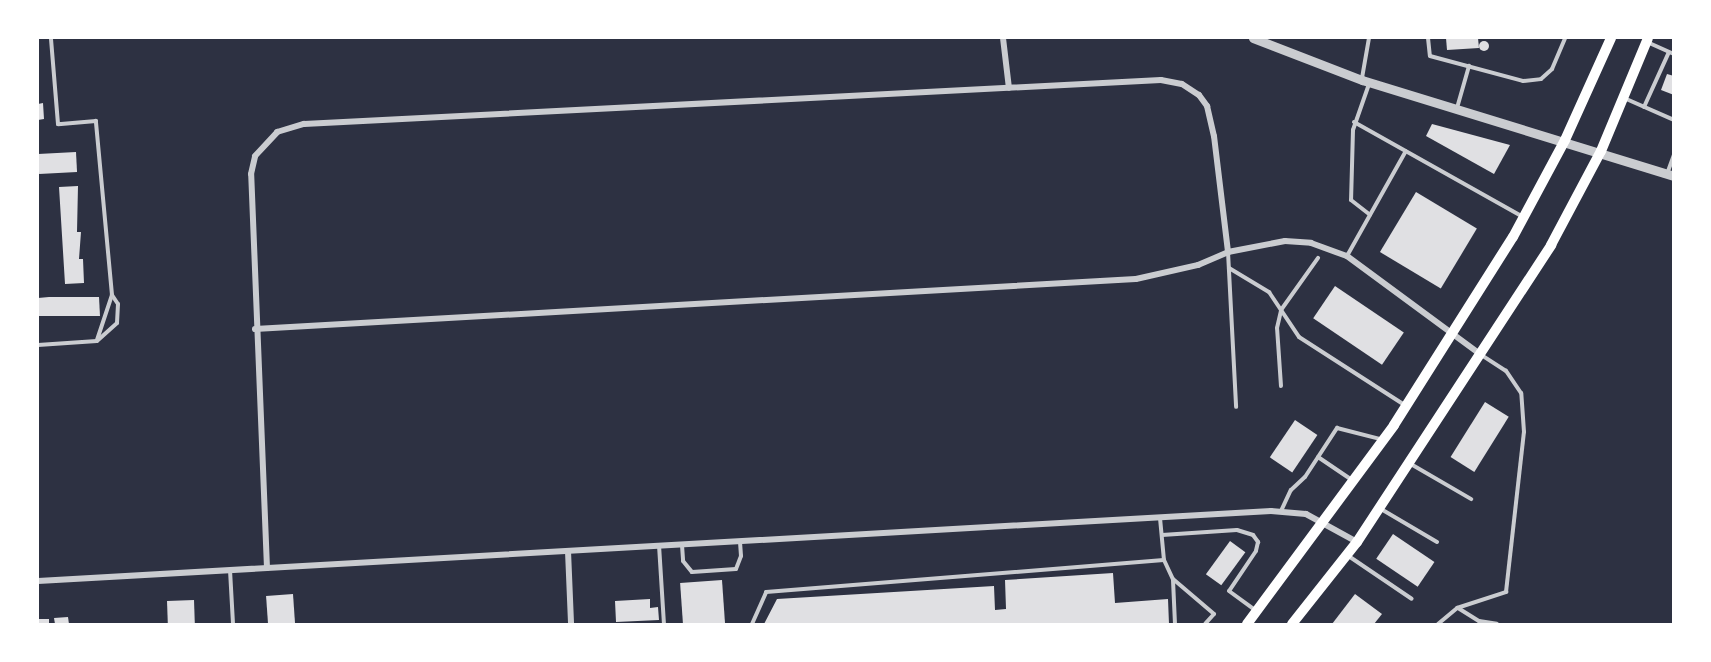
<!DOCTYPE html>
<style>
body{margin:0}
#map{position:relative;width:1711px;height:662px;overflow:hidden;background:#2d3142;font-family:Signika,sans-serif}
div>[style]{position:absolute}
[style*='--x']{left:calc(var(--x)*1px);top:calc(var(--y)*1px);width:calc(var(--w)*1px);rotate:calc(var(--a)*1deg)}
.building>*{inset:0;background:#e0e0e3;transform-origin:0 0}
.round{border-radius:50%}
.service>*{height:4px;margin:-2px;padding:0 2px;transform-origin:2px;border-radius:2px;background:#caccd0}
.minor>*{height:6px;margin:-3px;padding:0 3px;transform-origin:3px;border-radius:3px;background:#caccd0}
.tertiary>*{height:9px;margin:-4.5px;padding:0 4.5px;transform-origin:4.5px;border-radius:4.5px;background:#caccd0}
.primary>*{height:10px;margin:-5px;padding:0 5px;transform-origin:5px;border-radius:5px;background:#fff}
span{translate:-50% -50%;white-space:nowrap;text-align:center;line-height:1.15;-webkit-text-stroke:6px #fff;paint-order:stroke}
.frame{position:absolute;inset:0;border:39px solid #fff;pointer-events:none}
</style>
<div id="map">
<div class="building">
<div style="clip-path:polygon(1446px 38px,1478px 38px,1479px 48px,1447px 50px)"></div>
<div class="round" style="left:1479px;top:41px;width:10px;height:10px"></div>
<div style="clip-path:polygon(1667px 74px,1674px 76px,1674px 95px,1661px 90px)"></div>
<div style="clip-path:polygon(43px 103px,44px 119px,38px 120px,38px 104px)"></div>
<div style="clip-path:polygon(1432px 124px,1510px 145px,1494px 174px,1426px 136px)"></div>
<div style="left:76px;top:152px;width:20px;height:38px;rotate:87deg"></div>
<div style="clip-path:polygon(78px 186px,77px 232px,81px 232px,79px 259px,83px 259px,84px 283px,65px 284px,59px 187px)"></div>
<div style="left:1416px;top:192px;width:71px;height:70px;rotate:31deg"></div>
<div style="left:1335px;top:286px;width:83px;height:39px;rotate:34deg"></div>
<div style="clip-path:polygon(49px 297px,99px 297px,100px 316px,38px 316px,38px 298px)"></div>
<div style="left:1485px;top:402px;width:28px;height:65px;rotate:32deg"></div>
<div style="left:1295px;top:420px;width:27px;height:45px;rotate:34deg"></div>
<div style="left:1393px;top:534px;width:50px;height:30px;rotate:34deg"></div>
<div style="left:1230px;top:541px;width:19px;height:41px;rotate:36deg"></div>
<div style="clip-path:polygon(1113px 573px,1115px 603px,1168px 599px,1169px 624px,764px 624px,777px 599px,994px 586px,995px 610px,1006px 609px,1005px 580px)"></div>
<div style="left:722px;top:580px;width:44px;height:42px;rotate:86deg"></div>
<div style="left:293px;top:594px;width:30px;height:27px;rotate:86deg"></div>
<div style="clip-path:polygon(1355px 594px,1382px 614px,1374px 624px,1332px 624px)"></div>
<div style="clip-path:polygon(650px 599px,650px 608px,658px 607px,659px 620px,616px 622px,615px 601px)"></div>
<div style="left:194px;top:600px;width:24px;height:27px;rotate:88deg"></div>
<div style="clip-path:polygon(68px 617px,69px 624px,55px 624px,54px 618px)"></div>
<div style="left:38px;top:619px;width:11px;height:5px"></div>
</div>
<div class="service">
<div style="--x:1428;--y:38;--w:18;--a:84"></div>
<div style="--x:1430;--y:56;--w:96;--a:15"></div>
<div style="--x:1523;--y:81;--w:18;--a:-6"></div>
<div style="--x:1541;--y:79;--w:15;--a:-42"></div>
<div style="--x:1552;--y:69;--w:34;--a:-67"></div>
<div style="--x:1647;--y:42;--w:30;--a:24"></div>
<div style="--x:1362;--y:78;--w:41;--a:-80.1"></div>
<div style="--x:1369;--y:84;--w:49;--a:109.2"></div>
<div style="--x:1353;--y:130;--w:70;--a:91.6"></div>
<div style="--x:1351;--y:200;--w:24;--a:38"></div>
<div style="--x:1624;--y:98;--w:55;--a:23.7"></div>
<div style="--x:1644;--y:107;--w:60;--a:-65.6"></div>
<div style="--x:1457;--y:108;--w:44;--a:-74.1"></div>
<div style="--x:1354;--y:122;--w:194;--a:29.3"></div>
<div style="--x:1667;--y:174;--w:20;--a:-70"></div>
<div style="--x:1228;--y:252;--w:155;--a:87"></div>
<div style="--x:1347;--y:256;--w:120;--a:-60.7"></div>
<div style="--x:1229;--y:268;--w:47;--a:31"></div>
<div style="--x:1269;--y:292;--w:54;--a:56.3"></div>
<div style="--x:1299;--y:337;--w:127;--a:32.8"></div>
<div style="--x:97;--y:340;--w:47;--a:-71.6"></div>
<div style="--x:38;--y:345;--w:59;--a:-3.9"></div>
<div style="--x:97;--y:341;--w:27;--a:-42"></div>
<div style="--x:117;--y:323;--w:19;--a:-87"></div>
<div style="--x:118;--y:304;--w:11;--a:-124"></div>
<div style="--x:112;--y:295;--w:175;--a:-95.3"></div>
<div style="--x:96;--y:121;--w:38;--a:175"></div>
<div style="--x:58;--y:124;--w:86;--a:-94.7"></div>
<div style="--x:1281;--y:386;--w:58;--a:-93.9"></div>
<div style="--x:1277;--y:328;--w:18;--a:-77"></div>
<div style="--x:1281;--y:310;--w:64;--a:-54.6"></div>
<div style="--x:1318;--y:457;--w:41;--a:34.1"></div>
<div style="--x:1409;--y:463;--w:72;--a:30.1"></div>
<div style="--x:1381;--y:509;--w:65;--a:30.5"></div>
<div style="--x:1281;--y:511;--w:23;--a:-65"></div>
<div style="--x:1291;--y:490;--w:19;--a:-43"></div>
<div style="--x:1305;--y:477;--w:59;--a:-56.9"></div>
<div style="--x:1337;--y:428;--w:44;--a:14.3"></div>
<div style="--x:1160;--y:518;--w:42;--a:84.6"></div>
<div style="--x:1164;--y:560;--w:21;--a:65"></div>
<div style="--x:1173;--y:579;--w:54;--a:40.5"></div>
<div style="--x:1214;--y:614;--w:13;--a:132"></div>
<div style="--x:1162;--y:535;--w:75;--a:-3.8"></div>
<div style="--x:1237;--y:530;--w:17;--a:17"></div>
<div style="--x:1253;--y:535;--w:9;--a:54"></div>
<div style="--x:1258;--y:542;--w:9;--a:103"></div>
<div style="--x:1256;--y:551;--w:48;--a:124"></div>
<div style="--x:1229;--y:591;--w:32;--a:36"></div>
<div style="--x:659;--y:545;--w:79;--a:86.4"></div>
<div style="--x:682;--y:545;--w:16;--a:86"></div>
<div style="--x:683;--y:561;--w:14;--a:51"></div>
<div style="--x:692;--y:572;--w:44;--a:-3.9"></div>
<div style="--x:736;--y:569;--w:14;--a:-69"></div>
<div style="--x:741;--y:556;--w:15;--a:-94"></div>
<div style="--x:1347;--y:555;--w:78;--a:34.1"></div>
<div style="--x:230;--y:570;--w:54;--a:86.8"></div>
<div style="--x:1173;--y:580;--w:44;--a:87.4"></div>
<div style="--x:1458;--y:608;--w:25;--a:32"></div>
<div style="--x:1479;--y:621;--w:18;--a:9"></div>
<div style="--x:752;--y:624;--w:35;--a:-66"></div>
<div style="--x:766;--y:592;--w:399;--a:-4.6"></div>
<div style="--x:1438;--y:624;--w:25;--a:-40"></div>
<div style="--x:1457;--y:608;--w:52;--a:-18.1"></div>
<div style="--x:1506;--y:592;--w:161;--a:-83.6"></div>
<div style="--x:1524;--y:432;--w:39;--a:-94"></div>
<div style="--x:1521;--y:393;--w:27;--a:-124"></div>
<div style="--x:1506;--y:371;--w:31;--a:-147"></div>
</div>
<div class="minor">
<div style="--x:1003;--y:38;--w:50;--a:83.2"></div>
<div style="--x:255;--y:329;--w:882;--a:-3.25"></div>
<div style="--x:1136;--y:279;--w:64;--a:-12.7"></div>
<div style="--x:1198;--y:265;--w:33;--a:-23"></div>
<div style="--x:1228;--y:252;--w:58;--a:-10.9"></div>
<div style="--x:1285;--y:241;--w:26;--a:4"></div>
<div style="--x:1311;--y:243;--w:38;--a:20"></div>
<div style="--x:1347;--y:256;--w:165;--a:36.4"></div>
<div style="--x:568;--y:551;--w:73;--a:87.6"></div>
<div style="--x:267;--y:568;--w:394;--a:-92.3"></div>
<div style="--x:251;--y:174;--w:18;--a:-77"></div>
<div style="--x:255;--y:156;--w:33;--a:-47"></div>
<div style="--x:277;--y:132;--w:28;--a:-17"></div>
<div style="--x:304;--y:124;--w:858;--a:-2.94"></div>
<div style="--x:1161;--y:80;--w:21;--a:11"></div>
<div style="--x:1182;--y:84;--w:20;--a:33"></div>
<div style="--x:1199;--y:95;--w:14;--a:54"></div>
<div style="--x:1207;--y:106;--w:31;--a:77"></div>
<div style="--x:1214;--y:136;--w:117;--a:83.1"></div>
<div style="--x:38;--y:581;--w:1235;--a:-3.25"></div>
<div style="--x:1271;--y:511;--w:35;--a:5"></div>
<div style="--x:1306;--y:514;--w:58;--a:28.8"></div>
</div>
<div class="tertiary">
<div style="--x:1253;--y:38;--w:117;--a:21.1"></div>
<div style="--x:1362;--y:80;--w:326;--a:17.1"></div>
</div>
<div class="primary">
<div style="--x:1247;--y:624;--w:247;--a:-53.5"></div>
<div style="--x:1394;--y:425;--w:222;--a:-57.7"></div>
<div style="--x:1513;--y:237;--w:110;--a:-61.8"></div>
<div style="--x:1565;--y:140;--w:112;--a:-65.7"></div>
<div style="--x:1292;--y:624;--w:105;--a:-51.6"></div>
<div style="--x:1357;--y:542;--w:355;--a:-56.8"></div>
<div style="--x:1551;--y:245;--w:106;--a:-62"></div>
<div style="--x:1601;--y:151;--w:122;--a:-67.4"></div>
</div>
<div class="frame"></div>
</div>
